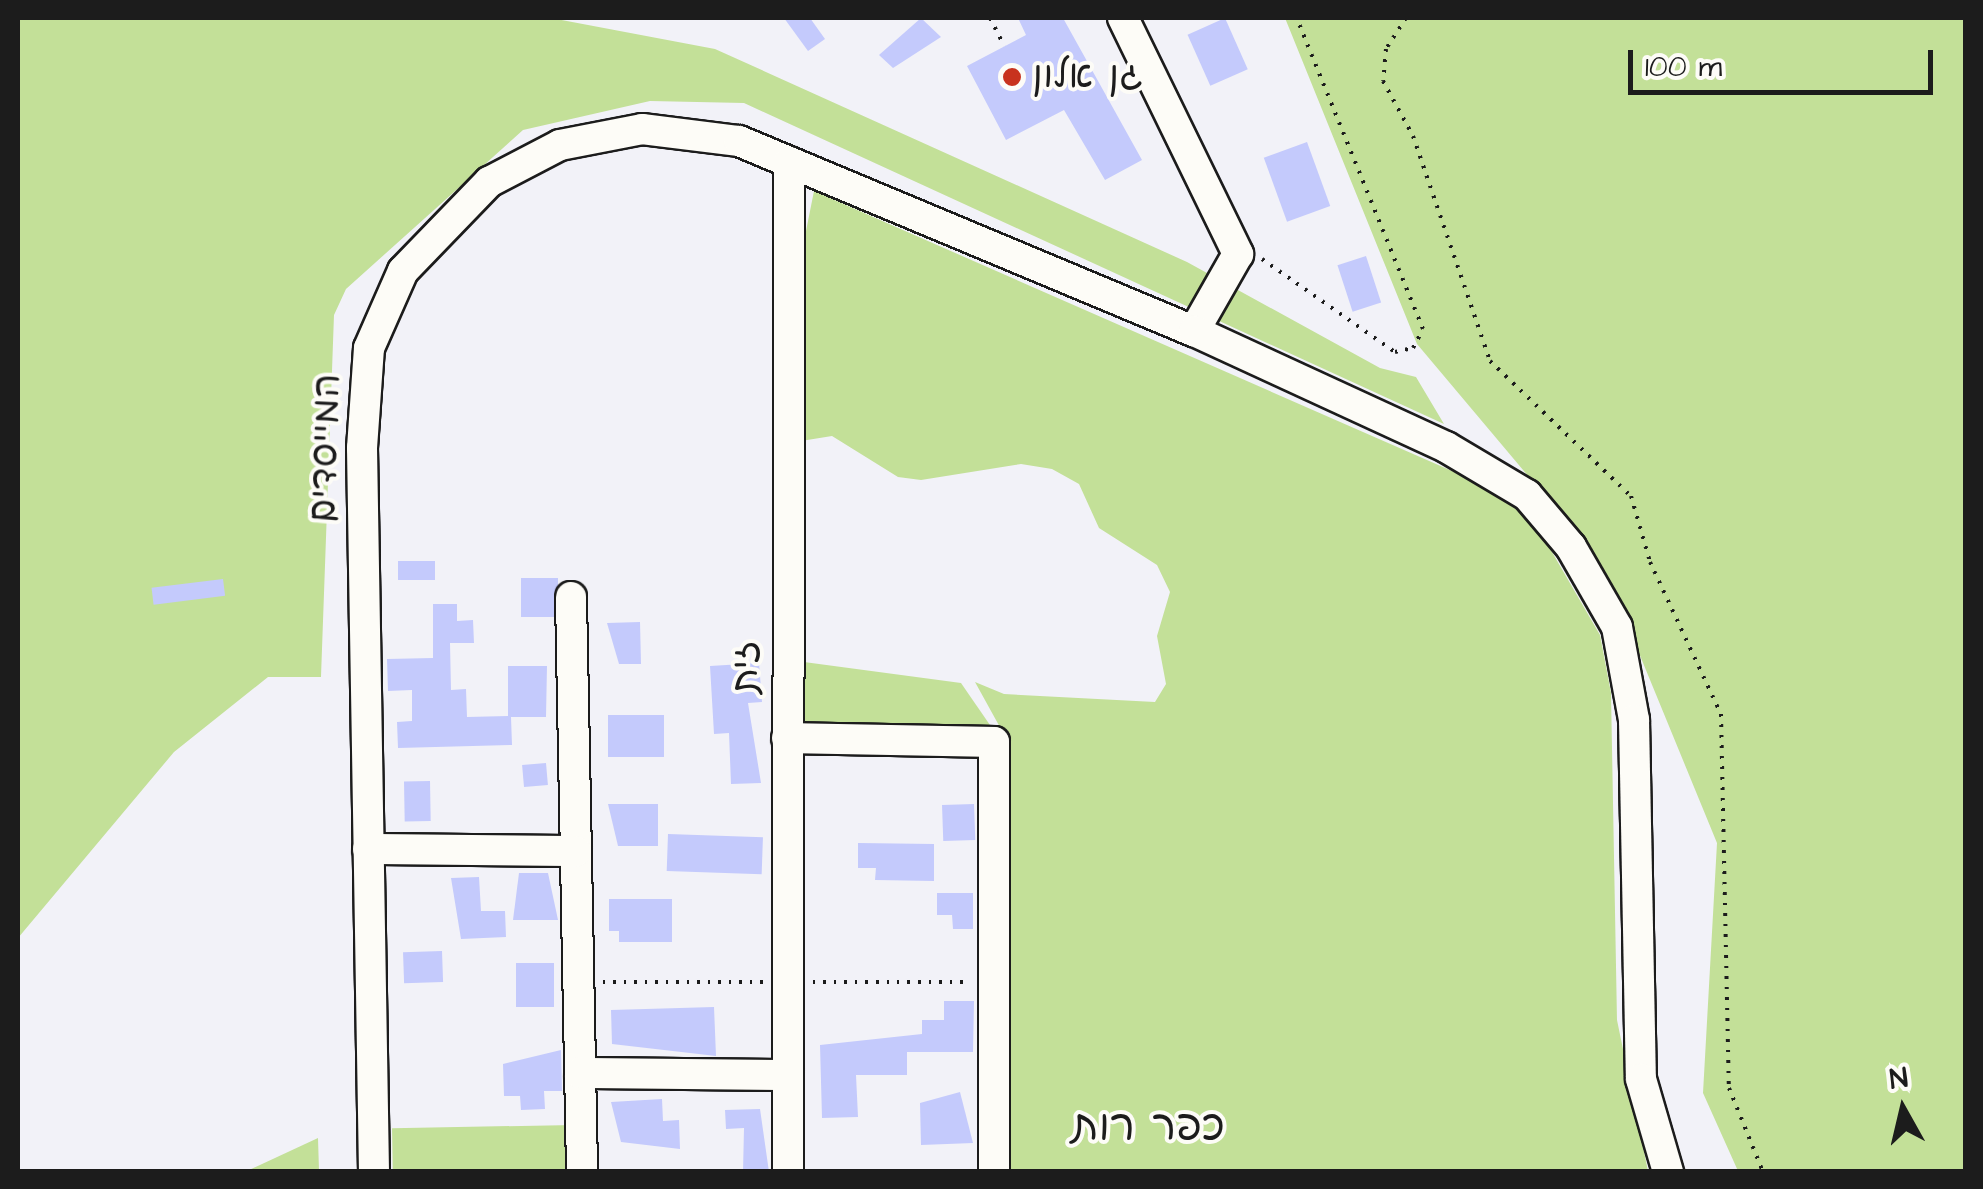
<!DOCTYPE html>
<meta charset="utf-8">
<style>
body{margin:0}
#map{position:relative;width:1983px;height:1189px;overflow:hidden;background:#f2f2f8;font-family:"Architects Daughter","Playpen Sans Hebrew",sans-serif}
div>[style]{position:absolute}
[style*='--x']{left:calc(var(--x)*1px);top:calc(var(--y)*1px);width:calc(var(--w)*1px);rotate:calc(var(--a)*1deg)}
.green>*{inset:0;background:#c3e098;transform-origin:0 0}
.building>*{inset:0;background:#c4cafc;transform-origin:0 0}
.path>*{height:4px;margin-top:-2px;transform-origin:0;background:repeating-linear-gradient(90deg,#1c1c1c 0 2.5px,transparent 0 10.5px)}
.roads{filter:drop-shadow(2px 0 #1c1c1c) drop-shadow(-2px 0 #1c1c1c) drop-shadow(0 2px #1c1c1c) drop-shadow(0 -2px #1c1c1c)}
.minor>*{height:30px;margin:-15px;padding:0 15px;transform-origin:15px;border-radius:15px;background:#fdfcf7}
.dots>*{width:28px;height:28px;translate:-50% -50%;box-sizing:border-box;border:5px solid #fdfcf7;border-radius:50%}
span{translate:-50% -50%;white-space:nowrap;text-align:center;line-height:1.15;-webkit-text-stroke:8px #fdfcf7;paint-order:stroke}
.poi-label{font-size:38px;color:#1c1c1c}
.left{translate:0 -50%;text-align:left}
.street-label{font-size:38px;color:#1c1c1c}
.quarter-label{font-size:42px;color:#1c1c1c}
.frame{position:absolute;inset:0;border:20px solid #1c1c1c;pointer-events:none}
.north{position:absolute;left:1853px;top:1059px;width:100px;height:100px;-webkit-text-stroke:8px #fdfcf7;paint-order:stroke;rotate:352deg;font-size:28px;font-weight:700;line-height:40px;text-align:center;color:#1c1c1c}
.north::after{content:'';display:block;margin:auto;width:35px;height:45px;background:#1c1c1c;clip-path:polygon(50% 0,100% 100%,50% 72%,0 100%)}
.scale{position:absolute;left:1628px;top:50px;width:305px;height:45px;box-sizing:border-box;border:5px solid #1c1c1c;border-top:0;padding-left:12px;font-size:30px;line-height:35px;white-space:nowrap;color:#1c1c1c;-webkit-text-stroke:8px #fdfcf7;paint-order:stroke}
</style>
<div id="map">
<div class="green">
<div style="clip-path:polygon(18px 18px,551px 18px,715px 49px,1187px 262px,1380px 368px,1416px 377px,1444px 424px,744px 103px,650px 101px,523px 130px,346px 289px,334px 315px,321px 677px,268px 677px,174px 752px,18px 938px)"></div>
<div style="clip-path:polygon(1285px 18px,1965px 18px,1965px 1171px,1738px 1171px,1703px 1093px,1717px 843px,1618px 602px,1561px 515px,1417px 344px)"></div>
<div style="clip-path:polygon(814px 191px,1452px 471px,1505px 498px,1541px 533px,1600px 635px,1611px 693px,1617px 1020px,1648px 1171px,1006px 1171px,1007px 740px,975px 682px,1004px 694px,1155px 702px,1166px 684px,1157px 636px,1170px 592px,1157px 565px,1099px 528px,1079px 484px,1052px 469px,1021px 464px,921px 480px,898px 477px,832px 436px,801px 441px,805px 236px)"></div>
<div style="clip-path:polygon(804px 662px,961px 683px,992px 728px,803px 725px)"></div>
<div style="left:574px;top:1125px;width:46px;height:182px;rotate:89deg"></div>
<div style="clip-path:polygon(318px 1138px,319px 1171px,247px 1171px)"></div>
</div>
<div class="building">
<div style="clip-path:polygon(784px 18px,810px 18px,825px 39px,808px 51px)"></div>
<div style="clip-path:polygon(921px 18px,941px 37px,893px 68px,879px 55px)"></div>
<div style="clip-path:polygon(1018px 18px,1063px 18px,1142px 160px,1105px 180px,1064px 110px,1006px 140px,967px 66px,1026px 35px)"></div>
<div style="left:1225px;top:18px;width:56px;height:41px;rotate:66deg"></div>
<div style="left:1307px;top:142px;width:68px;height:46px;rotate:70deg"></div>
<div style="left:1366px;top:256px;width:49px;height:30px;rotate:72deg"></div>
<div style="left:398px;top:561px;width:37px;height:19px"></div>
<div style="left:521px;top:578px;width:37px;height:39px"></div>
<div style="left:223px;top:579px;width:17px;height:72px;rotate:83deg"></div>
<div style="clip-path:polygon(433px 604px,457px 604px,457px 621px,473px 620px,474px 643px,450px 643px,451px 690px,466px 689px,467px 717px,508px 716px,508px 666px,547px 666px,546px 717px,511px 717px,512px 745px,398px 748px,397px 722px,412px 721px,412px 690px,388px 691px,387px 659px,433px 658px)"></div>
<div style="clip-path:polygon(640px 622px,641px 664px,619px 664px,607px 623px)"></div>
<div style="clip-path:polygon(759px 663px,762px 702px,748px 703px,761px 783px,731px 784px,729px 733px,714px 734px,710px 666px)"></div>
<div style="left:608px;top:715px;width:56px;height:42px"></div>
<div style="left:546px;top:763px;width:22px;height:24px;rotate:85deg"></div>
<div style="left:430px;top:781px;width:40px;height:26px;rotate:89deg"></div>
<div style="clip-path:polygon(608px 804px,658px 804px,658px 846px,618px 846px)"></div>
<div style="left:974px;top:804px;width:36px;height:32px;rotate:88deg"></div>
<div style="left:668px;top:834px;width:95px;height:37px;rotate:2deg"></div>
<div style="clip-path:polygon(858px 843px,934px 844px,934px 881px,875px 880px,876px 868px,858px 868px)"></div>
<div style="clip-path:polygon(519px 873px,548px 873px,558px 920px,513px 920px)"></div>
<div style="clip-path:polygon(479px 877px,481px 911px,505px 911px,506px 937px,461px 939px,451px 878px)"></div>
<div style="clip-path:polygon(937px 893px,973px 893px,973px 929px,953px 929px,952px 915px,937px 915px)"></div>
<div style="clip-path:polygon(609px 899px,672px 899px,672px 942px,619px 942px,619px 931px,609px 931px)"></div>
<div style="left:442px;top:951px;width:31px;height:39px;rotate:88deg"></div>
<div style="left:516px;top:963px;width:38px;height:44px"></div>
<div style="clip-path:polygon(944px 1001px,974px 1001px,973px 1052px,907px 1052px,907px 1075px,856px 1075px,858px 1117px,822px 1118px,820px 1045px,922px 1034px,922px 1020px,944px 1020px)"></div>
<div style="clip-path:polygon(714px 1007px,716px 1056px,612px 1044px,611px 1010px)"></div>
<div style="clip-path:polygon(561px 1050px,562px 1091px,544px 1091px,545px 1109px,521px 1110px,520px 1096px,504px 1096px,503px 1064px)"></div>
<div style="clip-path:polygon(960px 1092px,973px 1143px,921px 1145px,920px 1103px)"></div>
<div style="clip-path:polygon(662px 1099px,663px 1121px,679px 1120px,680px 1149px,621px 1142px,611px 1102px)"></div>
<div style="clip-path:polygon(760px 1109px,769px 1172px,743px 1172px,744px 1128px,726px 1129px,725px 1110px)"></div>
</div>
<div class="path">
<div style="--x:990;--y:18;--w:31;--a:63"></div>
<div style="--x:1406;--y:18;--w:37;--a:123"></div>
<div style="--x:1386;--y:49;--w:32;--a:95"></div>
<div style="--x:1383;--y:81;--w:63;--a:61.4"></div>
<div style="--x:1413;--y:136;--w:238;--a:71.1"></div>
<div style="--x:1490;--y:361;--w:195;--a:43.8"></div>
<div style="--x:1631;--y:496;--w:69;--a:73.9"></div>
<div style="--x:1650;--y:562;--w:168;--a:65"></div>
<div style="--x:1721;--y:714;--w:374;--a:88.8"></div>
<div style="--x:1729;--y:1088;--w:91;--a:68"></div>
<div style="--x:1262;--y:259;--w:162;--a:35"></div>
<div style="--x:1395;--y:352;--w:18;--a:-13"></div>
<div style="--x:1413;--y:348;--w:21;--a:-62"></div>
<div style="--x:1423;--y:329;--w:336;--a:-112.1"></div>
<div style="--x:603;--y:982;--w:161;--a:0"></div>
<div style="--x:813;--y:982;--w:156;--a:0"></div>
</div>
<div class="roads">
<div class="minor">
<div style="--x:1123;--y:18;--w:263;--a:64"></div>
<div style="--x:1238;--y:254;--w:89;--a:119.7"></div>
<div style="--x:571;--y:597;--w:575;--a:88.9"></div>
<div style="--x:787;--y:738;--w:207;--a:1.1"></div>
<div style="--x:994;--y:742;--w:430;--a:90"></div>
<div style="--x:368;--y:849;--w:208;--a:0.6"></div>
<div style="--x:580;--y:1073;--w:208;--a:0.6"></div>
<div style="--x:374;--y:1172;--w:724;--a:-90.95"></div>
<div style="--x:362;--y:448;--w:100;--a:-86"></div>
<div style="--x:369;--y:348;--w:84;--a:-66.2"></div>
<div style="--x:403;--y:271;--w:124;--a:-46"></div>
<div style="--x:489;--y:182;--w:80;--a:-27.5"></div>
<div style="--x:560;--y:145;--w:84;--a:-11"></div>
<div style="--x:642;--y:129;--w:98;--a:7.1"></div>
<div style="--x:739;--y:141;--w:493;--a:22.7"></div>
<div style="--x:1194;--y:331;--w:277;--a:24.7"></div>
<div style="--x:1446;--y:447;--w:94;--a:30.7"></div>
<div style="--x:1527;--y:495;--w:68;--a:49.8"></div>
<div style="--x:1571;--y:547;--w:92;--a:60.1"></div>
<div style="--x:1617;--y:627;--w:95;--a:79.6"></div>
<div style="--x:1634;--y:720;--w:359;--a:88.9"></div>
<div style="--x:1641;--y:1079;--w:97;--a:73.8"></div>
<div style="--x:788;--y:1172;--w:1010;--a:-89.94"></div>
</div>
</div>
<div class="dots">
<div style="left:1012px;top:77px;background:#c8321e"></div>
</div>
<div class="poi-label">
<span class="left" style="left:1032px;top:77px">גן אלון</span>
</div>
<div class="street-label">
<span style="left:326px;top:448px;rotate:-88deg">המייסדים</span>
<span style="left:747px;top:667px;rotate:-90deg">זית</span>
</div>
<div class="quarter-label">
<span style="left:1148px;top:1127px">כפר רות</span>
</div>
<div class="frame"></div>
<div class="north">N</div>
<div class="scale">100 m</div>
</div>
